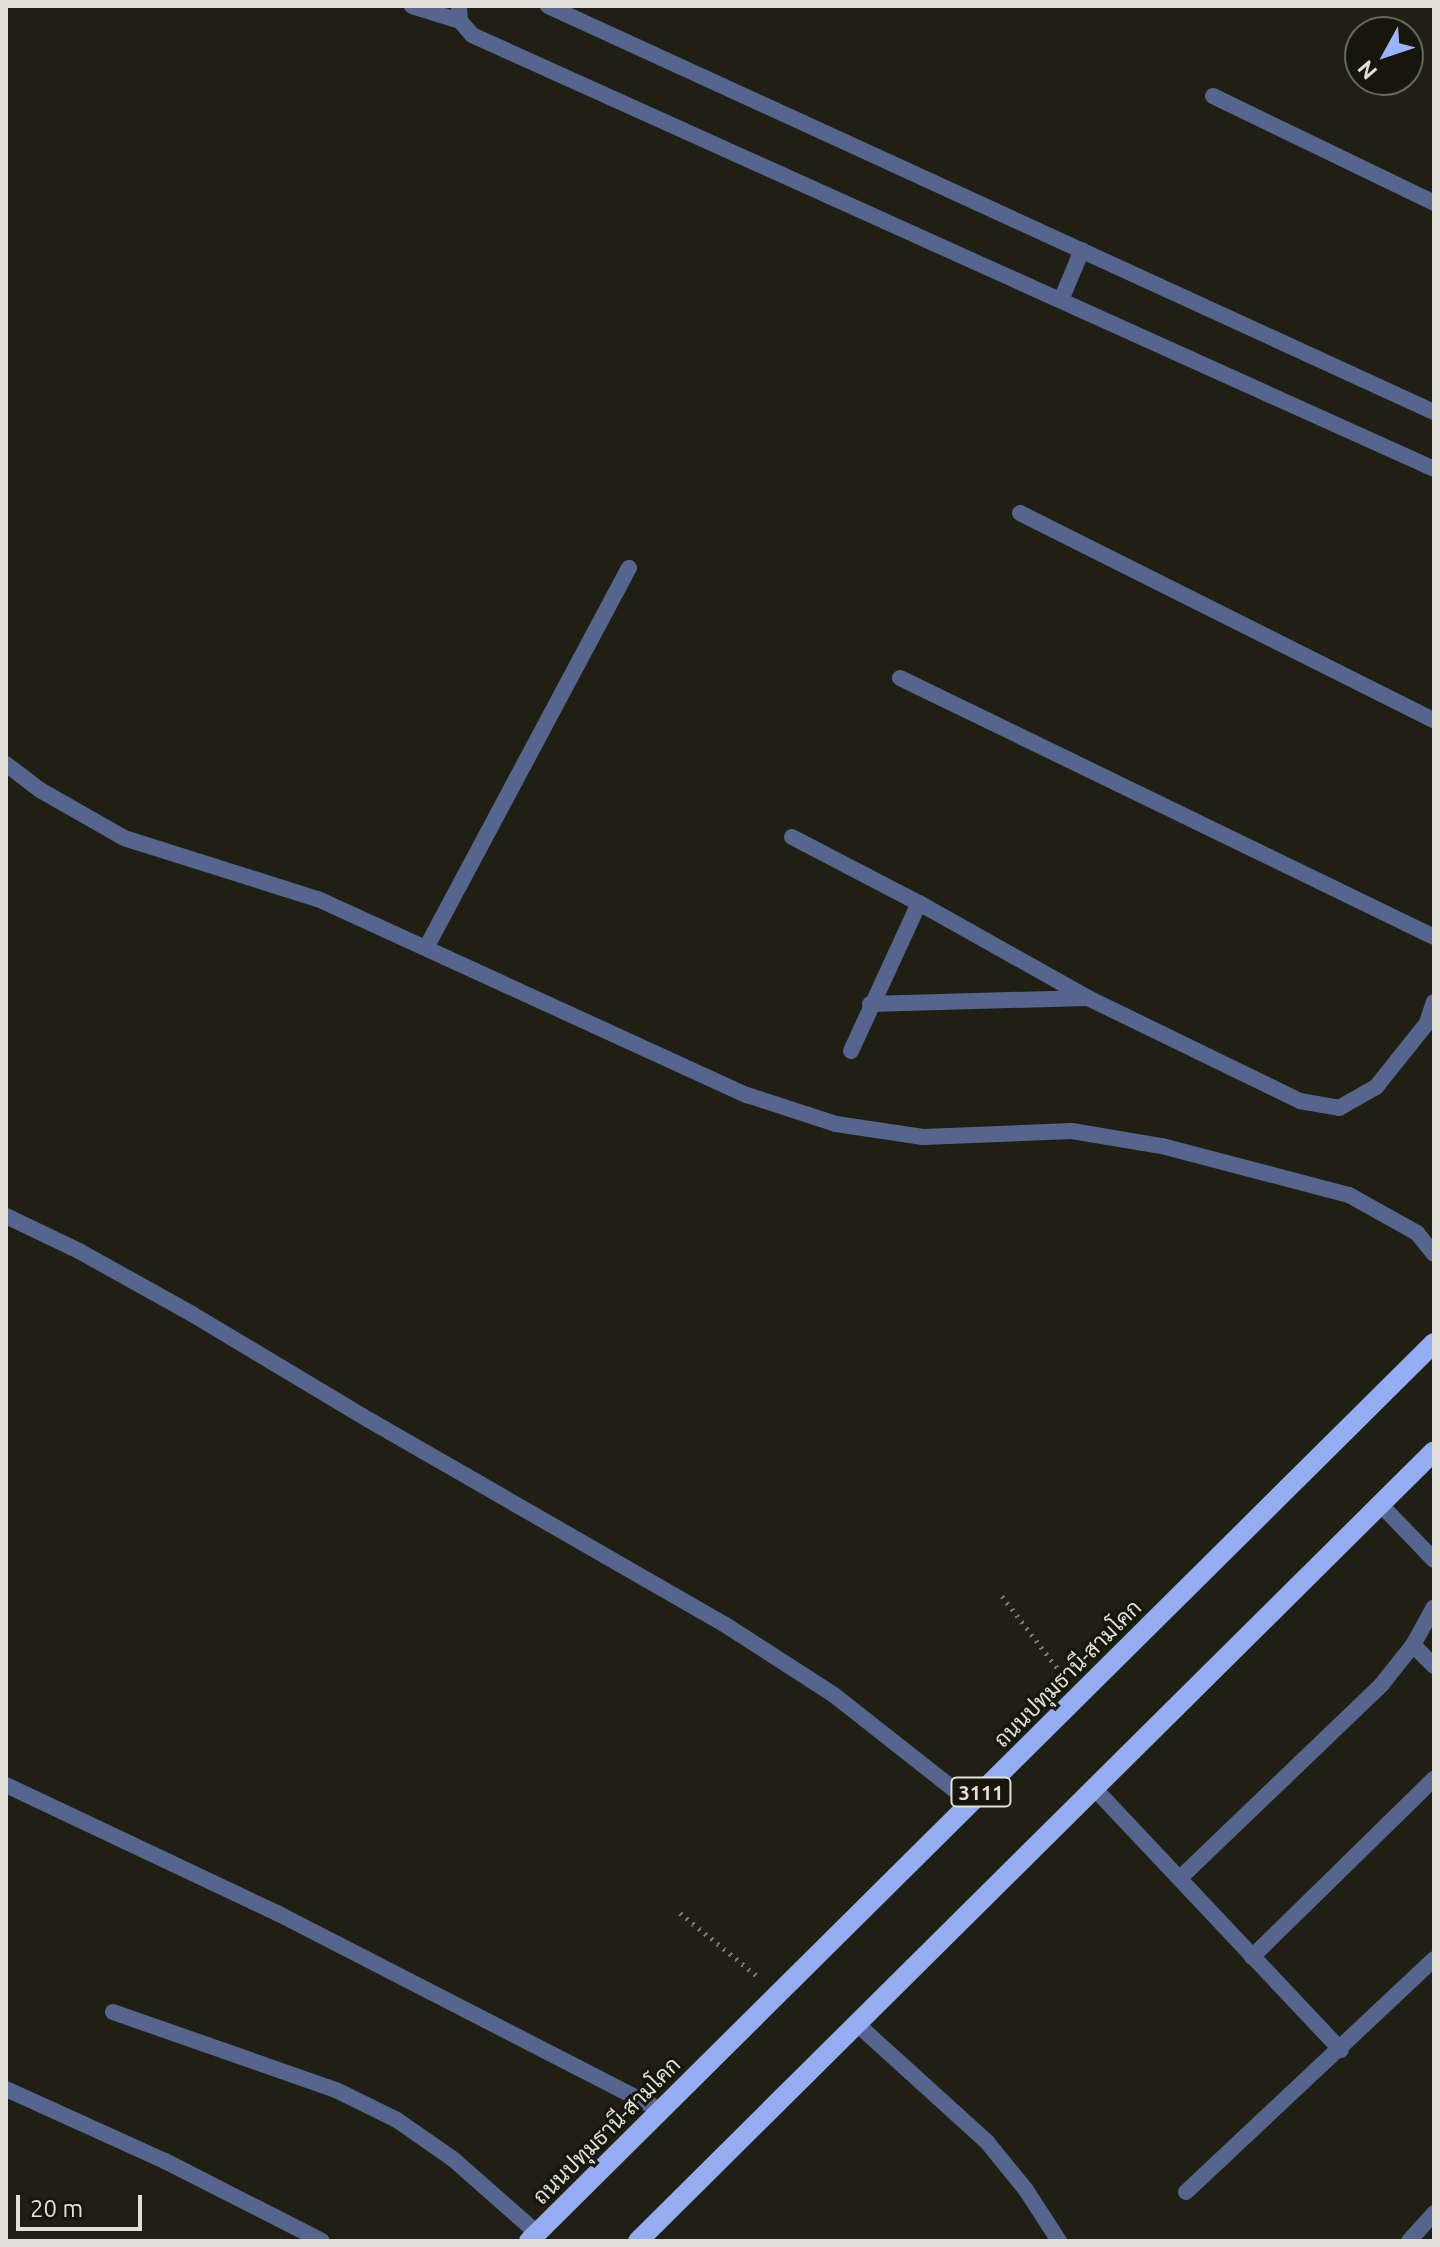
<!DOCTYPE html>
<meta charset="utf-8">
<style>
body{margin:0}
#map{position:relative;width:1440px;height:2247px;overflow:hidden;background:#1f2013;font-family:Ubuntu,Sarabun,sans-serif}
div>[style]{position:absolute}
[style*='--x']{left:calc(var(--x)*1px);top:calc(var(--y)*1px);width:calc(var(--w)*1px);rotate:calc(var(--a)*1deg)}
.path>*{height:5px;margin-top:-2.5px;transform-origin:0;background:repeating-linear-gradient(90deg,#7a7b70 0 2px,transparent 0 8px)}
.lane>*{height:16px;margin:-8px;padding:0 8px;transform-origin:8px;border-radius:8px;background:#56658d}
.street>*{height:16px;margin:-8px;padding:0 8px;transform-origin:8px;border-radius:8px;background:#56658d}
.primary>*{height:20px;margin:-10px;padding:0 10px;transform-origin:10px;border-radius:10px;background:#93adf0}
span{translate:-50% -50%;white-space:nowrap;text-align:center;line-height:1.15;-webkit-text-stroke:6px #16170a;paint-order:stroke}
.shield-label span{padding:2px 6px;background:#16170a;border:2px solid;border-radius:6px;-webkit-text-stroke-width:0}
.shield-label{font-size:20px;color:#e1e1d9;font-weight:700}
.street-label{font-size:22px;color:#e1e1d9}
.frame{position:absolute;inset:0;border:8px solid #e1e1d9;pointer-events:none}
.north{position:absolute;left:1344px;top:16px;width:80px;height:80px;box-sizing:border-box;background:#16170a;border:2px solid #67685d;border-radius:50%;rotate:230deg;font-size:22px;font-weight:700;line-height:32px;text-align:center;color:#e1e1d9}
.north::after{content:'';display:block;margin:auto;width:28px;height:36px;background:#9ab5fd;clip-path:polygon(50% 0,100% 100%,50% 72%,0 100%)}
.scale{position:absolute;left:16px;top:2195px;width:126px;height:36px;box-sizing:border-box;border:4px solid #e1e1d9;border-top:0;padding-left:10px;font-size:24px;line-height:28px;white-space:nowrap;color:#e1e1d9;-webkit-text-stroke:6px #16170a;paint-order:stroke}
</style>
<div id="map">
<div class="path">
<div style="--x:1002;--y:1596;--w:97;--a:52.5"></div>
<div style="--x:680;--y:1913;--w:98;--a:39.2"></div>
</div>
<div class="lane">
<div style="--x:426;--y:948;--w:431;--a:-61.9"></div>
<div style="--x:6;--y:1216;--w:81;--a:25.6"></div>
<div style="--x:79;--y:1251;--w:129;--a:29.1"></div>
<div style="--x:192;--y:1314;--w:206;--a:30.9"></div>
<div style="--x:369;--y:1420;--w:409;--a:29.9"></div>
<div style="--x:724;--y:1624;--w:131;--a:32.8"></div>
<div style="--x:834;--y:1695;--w:174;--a:38.2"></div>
<div style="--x:1380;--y:1504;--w:78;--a:46"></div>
<div style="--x:1413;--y:1645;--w:30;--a:45"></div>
<div style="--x:6;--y:1785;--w:302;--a:25.3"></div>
<div style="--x:279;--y:1914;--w:428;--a:27.2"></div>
<div style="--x:1094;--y:1788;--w:360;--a:46.7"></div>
<div style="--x:1180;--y:1878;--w:280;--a:-43.8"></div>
<div style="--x:1382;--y:1684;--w:50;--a:-51.5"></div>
<div style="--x:1413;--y:1645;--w:43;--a:-61.1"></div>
<div style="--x:1252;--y:1957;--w:255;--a:-44.4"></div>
<div style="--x:113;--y:2012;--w:236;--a:19.3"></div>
<div style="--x:336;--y:2090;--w:68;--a:26.2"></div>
<div style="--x:397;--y:2120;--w:68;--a:34.9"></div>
<div style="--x:453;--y:2159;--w:112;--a:41.4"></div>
<div style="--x:857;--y:2024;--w:176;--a:42.2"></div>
<div style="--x:987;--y:2142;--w:62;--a:50.9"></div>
<div style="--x:1026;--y:2190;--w:61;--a:57.1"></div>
<div style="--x:6;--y:2089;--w:175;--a:24.4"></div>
<div style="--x:165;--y:2161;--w:176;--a:27"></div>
<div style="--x:1186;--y:2192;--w:340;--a:-43.2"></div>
</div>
<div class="street">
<div style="--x:412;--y:6;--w:50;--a:17.4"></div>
<div style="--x:459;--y:6;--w:15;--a:86"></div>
<div style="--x:460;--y:21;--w:18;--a:49"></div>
<div style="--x:472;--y:35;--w:1055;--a:24.28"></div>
<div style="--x:548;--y:6;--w:975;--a:24.62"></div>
<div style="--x:1213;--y:96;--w:246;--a:25.8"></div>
<div style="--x:1061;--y:300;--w:54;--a:-67.2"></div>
<div style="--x:1020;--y:513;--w:463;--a:26.6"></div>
<div style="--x:900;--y:678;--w:593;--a:25.87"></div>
<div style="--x:6;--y:764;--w:43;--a:37.4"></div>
<div style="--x:40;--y:790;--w:97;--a:29.7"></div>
<div style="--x:124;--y:838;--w:203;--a:17.5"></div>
<div style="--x:318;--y:899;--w:472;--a:24.6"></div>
<div style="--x:747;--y:1095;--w:94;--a:18"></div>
<div style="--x:836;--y:1124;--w:88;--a:8.5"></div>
<div style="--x:923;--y:1137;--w:149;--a:-2.3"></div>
<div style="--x:1072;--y:1131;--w:91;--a:9.5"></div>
<div style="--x:1162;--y:1146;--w:193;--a:14.7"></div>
<div style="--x:1349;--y:1195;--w:78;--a:29.2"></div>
<div style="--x:1417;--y:1233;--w:27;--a:51"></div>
<div style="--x:792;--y:837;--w:143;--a:27.5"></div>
<div style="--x:919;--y:903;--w:194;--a:29.3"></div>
<div style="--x:1088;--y:998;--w:236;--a:25.9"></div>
<div style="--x:1300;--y:1101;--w:40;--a:10"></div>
<div style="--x:1339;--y:1108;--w:43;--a:-29.6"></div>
<div style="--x:1376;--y:1087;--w:82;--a:-51.4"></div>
<div style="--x:1427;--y:1023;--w:22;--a:-72"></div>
<div style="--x:870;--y:1004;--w:217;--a:-1.6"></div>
<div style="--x:851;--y:1051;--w:163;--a:-65.3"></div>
<div style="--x:1409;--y:2241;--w:38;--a:-48"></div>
</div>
<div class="primary">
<div style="--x:529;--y:2241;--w:1275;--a:-44.78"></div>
<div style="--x:638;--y:2241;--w:1121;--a:-44.78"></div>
</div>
<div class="shield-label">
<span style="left:981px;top:1792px">3111</span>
</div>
<div class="street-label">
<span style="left:1067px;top:1673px;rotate:-45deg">ถนนปทุมธานี-สามโคก</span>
<span style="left:606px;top:2130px;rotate:-45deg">ถนนปทุมธานี-สามโคก</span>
</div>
<div class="frame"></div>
<div class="north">N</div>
<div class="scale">20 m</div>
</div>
